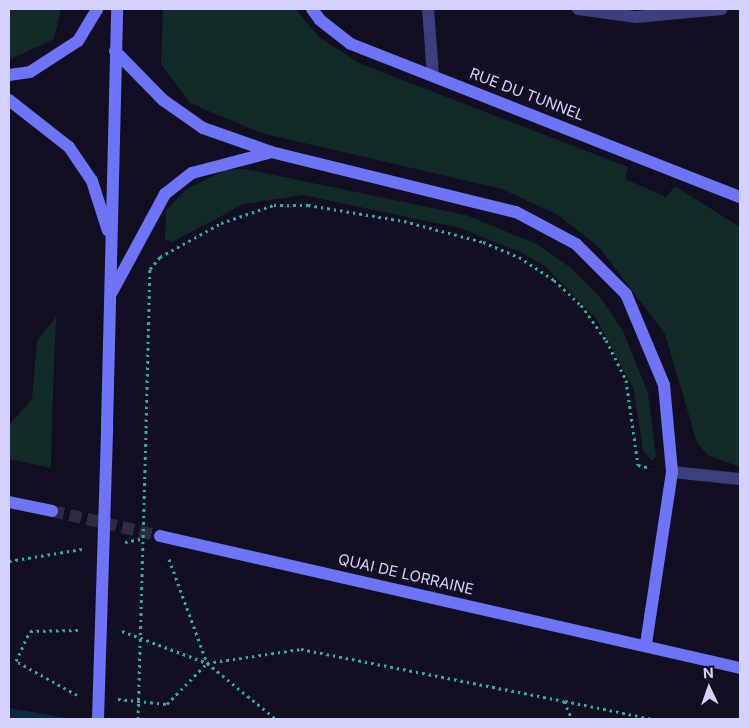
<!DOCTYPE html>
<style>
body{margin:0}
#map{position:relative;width:749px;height:728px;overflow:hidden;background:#110f21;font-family:Inter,sans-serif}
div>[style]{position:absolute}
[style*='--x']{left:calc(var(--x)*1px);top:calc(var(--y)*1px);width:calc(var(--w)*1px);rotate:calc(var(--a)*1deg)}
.green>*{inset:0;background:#122b28}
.water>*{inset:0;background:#102744}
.secondary-tunnel>*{height:12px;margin-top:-6px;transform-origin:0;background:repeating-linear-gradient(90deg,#2e2c42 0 12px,transparent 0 18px)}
.path>*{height:3px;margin-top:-1.5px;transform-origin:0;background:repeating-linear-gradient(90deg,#35ad9e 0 2.5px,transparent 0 6.5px)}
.lane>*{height:12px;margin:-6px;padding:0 6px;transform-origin:6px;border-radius:6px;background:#3c3e7e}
.street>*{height:12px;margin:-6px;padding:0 6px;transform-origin:6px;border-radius:6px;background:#3c3e7e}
.secondary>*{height:12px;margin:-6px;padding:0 6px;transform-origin:6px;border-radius:6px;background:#6e74f7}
.path-bridge>*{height:3px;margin-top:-1.5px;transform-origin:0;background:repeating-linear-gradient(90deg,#35ad9e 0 2.5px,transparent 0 6.5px)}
.secondary-bridge>*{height:12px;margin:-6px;padding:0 6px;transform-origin:6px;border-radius:6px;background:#6e74f7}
span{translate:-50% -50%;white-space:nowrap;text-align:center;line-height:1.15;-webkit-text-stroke:5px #110f21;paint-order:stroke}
.street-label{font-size:15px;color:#d4d2fc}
.frame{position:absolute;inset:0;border:10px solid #d4d2fc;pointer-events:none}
.north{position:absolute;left:684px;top:663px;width:50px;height:50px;-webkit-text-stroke:4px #110f21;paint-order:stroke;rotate:357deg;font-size:14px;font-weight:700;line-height:20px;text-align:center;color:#d4d2fc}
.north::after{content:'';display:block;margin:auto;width:18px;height:22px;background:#d4d2fc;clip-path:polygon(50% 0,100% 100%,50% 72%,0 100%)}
</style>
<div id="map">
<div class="green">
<div style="clip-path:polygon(9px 9px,61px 9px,54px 39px,9px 60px)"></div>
<div style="clip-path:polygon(163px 9px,295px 9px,320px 38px,361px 64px,628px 167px,625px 179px,666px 197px,675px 186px,740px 227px,740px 467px,709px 456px,697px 443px,665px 334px,600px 248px,558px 215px,502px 189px,261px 133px,190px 103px,161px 64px)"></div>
<div style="clip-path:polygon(245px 169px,466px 215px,537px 244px,571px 268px,600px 297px,623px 331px,648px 393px,656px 456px,652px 461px,643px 451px,634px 390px,596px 318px,545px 266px,520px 252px,460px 228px,303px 195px,244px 204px,172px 242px,165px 240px,166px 210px,187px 189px,225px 170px)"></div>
<div style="clip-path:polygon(56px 317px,52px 418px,51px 468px,9px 459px,9px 425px,32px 399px,37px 341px)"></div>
</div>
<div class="water">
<div style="clip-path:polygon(9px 708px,44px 714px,72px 719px,9px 719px)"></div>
</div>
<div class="secondary-tunnel">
<div style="--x:52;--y:511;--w:111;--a:13"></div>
</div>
<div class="path">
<div style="--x:146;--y:428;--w:159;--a:-88.6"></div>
<div style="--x:150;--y:269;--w:16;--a:-50"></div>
<div style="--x:160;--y:257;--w:70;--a:-29.1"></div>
<div style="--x:221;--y:223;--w:56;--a:-18.8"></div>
<div style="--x:274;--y:205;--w:34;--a:0"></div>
<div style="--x:308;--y:205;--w:97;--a:9.5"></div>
<div style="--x:404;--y:221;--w:82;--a:14.9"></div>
<div style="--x:483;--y:242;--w:39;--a:23"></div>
<div style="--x:519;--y:257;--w:42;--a:33.3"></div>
<div style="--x:554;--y:280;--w:37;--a:43"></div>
<div style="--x:581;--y:305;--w:43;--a:54.5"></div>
<div style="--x:606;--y:340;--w:45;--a:63.4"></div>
<div style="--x:626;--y:380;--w:86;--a:82"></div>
<div style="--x:638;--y:465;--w:13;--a:13"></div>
<div style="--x:125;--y:542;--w:16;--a:-11"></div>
<div style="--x:169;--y:559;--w:111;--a:69.9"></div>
<div style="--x:9;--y:561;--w:74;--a:-9.3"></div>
<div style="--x:122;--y:631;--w:91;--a:20.6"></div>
<div style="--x:207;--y:663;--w:89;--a:39.1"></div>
<div style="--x:77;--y:695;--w:70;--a:-150.9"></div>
<div style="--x:16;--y:661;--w:33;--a:-65"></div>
<div style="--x:30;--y:631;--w:51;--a:-1.1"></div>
<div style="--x:118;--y:699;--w:49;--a:5.8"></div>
<div style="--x:167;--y:704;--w:57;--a:-45.7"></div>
<div style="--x:207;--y:663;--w:95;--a:-8.5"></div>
<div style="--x:301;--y:649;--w:268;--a:11.2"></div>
<div style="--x:564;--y:701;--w:20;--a:66"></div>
<div style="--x:565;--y:701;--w:90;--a:11.6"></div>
</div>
<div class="lane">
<div style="--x:578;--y:9;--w:59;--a:7.9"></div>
<div style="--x:636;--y:17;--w:86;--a:-5.3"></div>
</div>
<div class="street">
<div style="--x:428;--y:9;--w:67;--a:85.7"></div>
<div style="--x:672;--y:472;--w:68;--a:5.9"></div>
</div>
<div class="secondary">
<div style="--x:312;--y:9;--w:14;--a:54"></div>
<div style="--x:320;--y:20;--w:39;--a:38"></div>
<div style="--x:351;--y:44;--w:418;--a:21.5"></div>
<div style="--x:115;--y:51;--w:69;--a:45.6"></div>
<div style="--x:163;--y:100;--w:49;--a:35"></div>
<div style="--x:203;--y:128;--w:72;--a:19.4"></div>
<div style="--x:271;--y:152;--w:252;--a:13.8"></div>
<div style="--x:516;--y:212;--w:68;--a:28.1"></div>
<div style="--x:576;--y:244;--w:71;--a:45"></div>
<div style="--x:626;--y:294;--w:99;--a:67.3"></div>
<div style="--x:664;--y:385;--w:87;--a:84.7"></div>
<div style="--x:672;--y:472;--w:174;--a:98.6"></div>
<div style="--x:9;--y:75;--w:21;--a:-8"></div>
<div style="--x:30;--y:72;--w:57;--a:-32.9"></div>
<div style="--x:78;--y:41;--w:37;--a:-59"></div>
<div style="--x:9;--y:100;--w:76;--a:38.1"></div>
<div style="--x:69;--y:147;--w:41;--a:55.9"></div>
<div style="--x:92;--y:181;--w:52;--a:72.3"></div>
<div style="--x:112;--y:292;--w:111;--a:-61.6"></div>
<div style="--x:165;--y:194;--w:34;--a:-38"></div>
<div style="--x:192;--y:173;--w:79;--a:-14.7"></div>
<div style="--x:107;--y:426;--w:417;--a:-88.6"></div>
<div style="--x:9;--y:502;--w:44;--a:11.8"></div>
<div style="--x:160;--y:536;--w:595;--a:12.82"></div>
</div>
<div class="path-bridge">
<div style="--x:138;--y:719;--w:291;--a:-88.4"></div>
</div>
<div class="secondary-bridge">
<div style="--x:98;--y:719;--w:293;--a:-88.2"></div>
</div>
<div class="street-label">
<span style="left:527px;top:94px;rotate:21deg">RUE DU TUNNEL</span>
<span style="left:406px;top:574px;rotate:13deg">QUAI DE LORRAINE</span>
</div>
<div class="frame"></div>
<div class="north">N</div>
</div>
